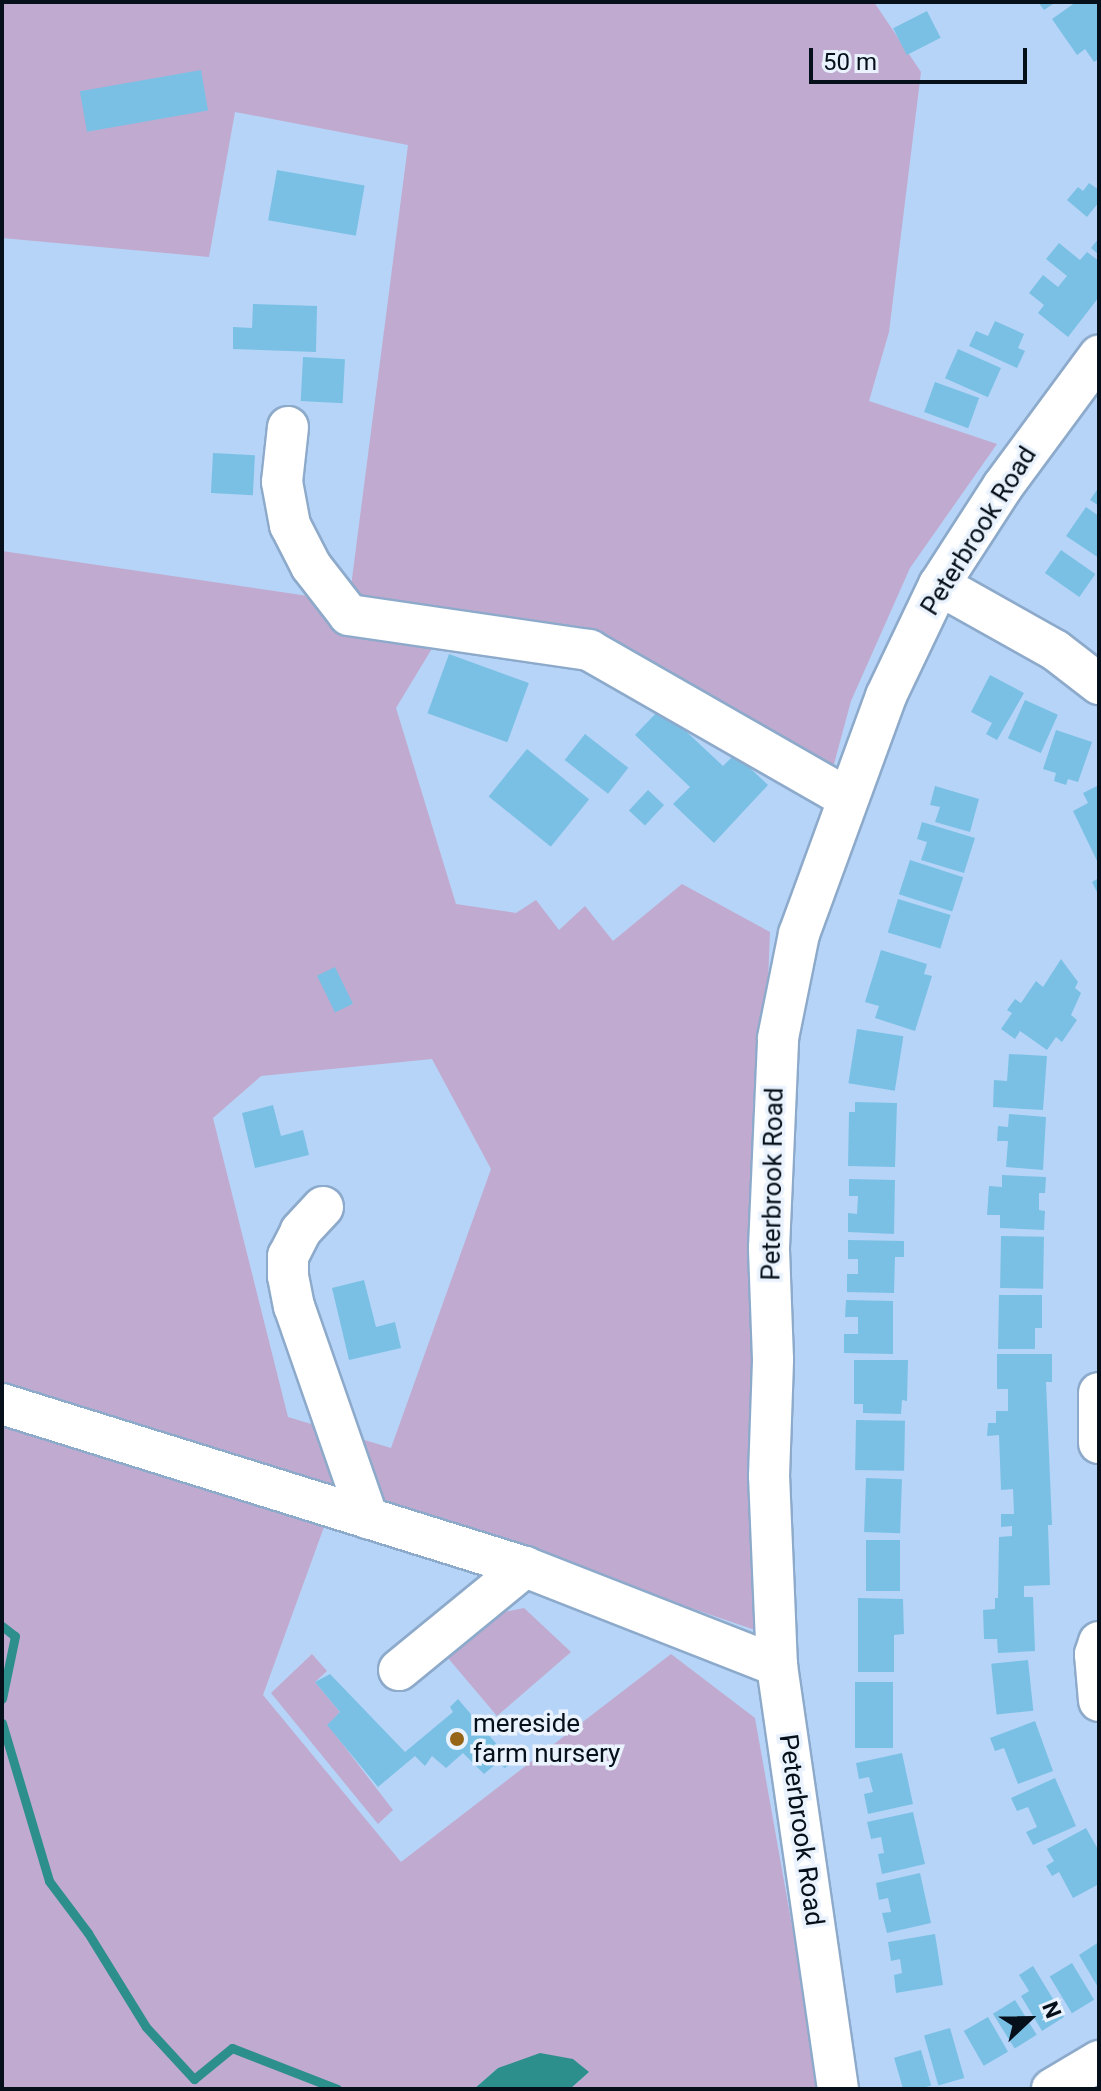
<!DOCTYPE html>
<style>
body{margin:0}
#map{position:relative;width:1101px;height:2091px;overflow:hidden;background:#b6d4f7;font-family:Roboto,sans-serif}
div>[style]{position:absolute}
[style*='--x']{left:calc(var(--x)*1px);top:calc(var(--y)*1px);width:calc(var(--w)*1px);rotate:calc(var(--a)*1deg)}
.green>*{inset:0;background:#c1aacf}
.water>*{inset:0;background:#2d8f8c}
.stream>*{height:9px;margin:-4.5px;padding:0 4.5px;transform-origin:4.5px;border-radius:4.5px;background:#2d8f8c}
.building>*{inset:0;background:#7ac0e5;transform-origin:0 0}
.roads{filter:drop-shadow(2px 0 #8daacb) drop-shadow(-2px 0 #8daacb) drop-shadow(0 2px #8daacb) drop-shadow(0 -2px #8daacb)}
.minor>*{height:40px;margin:-20px;padding:0 20px;transform-origin:20px;border-radius:20px;background:#fff}
.dots>*{width:22px;height:22px;translate:-50% -50%;box-sizing:border-box;border:4px solid #e9f2fd;border-radius:50%}
span{translate:-50% -50%;white-space:nowrap;text-align:center;line-height:1.15;-webkit-text-stroke:7px #e9f2fd;paint-order:stroke}
.street-label{font-size:26px;color:#06101b}
.poi-label{font-size:26px;color:#06101b}
.left{translate:0 -50%;text-align:left}
.frame{position:absolute;inset:0;border:4px solid #06101b;pointer-events:none}
.north{position:absolute;left:989px;top:1979px;width:80px;height:80px;-webkit-text-stroke:6px #e9f2fd;paint-order:stroke;rotate:68deg;font-size:22px;font-weight:700;line-height:32px;text-align:center;color:#06101b}
.north::after{content:'';display:block;margin:auto;width:28px;height:36px;background:#06101b;clip-path:polygon(50% 0,100% 100%,50% 72%,0 100%)}
.scale{position:absolute;left:809px;top:48px;width:218px;height:36px;box-sizing:border-box;border:4px solid #06101b;border-top:0;padding-left:10px;font-size:24px;line-height:28px;white-space:nowrap;color:#06101b;-webkit-text-stroke:6px #e9f2fd;paint-order:stroke}
</style>
<div id="map">
<div class="green">
<div style="clip-path:polygon(evenodd,2px 2px,874px 2px,921px 72px,889px 332px,869px 401px,997px 444px,910px 568px,851px 701px,824px 801px,588px 629px,451px 617px,396px 708px,456px 904px,516px 913px,536px 900px,559px 930px,585px 906px,613px 941px,682px 884px,770px 932px,755px 1301px,755px 1630px,308px 1477px,324px 1527px,263px 1695px,401px 1862px,671px 1654px,755px 1718px,821px 2089px,570px 2089px,589px 2072px,498px 2068px,474px 2089px,2px 2089px,2px 551px,349px 602px,408px 145px,235px 112px,209px 257px,2px 238px,2px 2px,432px 1059px,491px 1169px,391px 1448px,288px 1417px,213px 1118px,261px 1076px,432px 1059px)"></div>
<div style="clip-path:polygon(524px 1608px,571px 1652px,497px 1716px,448px 1658px,485px 1616px)"></div>
<div style="clip-path:polygon(312px 1654px,327px 1671px,315px 1682px,340px 1712px,328px 1725px,393px 1810px,378px 1824px,271px 1693px)"></div>
</div>
<div class="water">
<div style="clip-path:polygon(540px 2053px,573px 2059px,589px 2072px,570px 2089px,474px 2089px,498px 2068px)"></div>
</div>
<div class="stream">
<div style="--x:2;--y:1626;--w:16;--a:38"></div>
<div style="--x:15;--y:1636;--w:64;--a:101.7"></div>
<div style="--x:2;--y:1723;--w:165;--a:73.4"></div>
<div style="--x:49;--y:1881;--w:65;--a:53.1"></div>
<div style="--x:88;--y:1933;--w:110;--a:58.3"></div>
<div style="--x:146;--y:2027;--w:71;--a:47.3"></div>
<div style="--x:194;--y:2079;--w:49;--a:-39.2"></div>
<div style="--x:232;--y:2048;--w:113;--a:21.3"></div>
</div>
<div class="building">
<div style="clip-path:polygon(1038px 2px,1056px 2px,1044px 10px)"></div>
<div style="clip-path:polygon(1076px 2px,1099px 2px,1099px 59px,1094px 62px,1085px 49px,1077px 55px,1052px 19px)"></div>
<div style="left:927px;top:11px;width:30px;height:38px;rotate:63deg"></div>
<div style="left:201px;top:70px;width:41px;height:123px;rotate:80deg"></div>
<div style="left:277px;top:170px;width:89px;height:51px;rotate:10deg"></div>
<div style="clip-path:polygon(1089px 183px,1099px 190px,1099px 202px,1087px 217px,1067px 200px,1078px 187px,1083px 191px)"></div>
<div style="clip-path:polygon(1099px 238px,1099px 255px,1091px 248px)"></div>
<div style="clip-path:polygon(1059px 243px,1080px 260px,1087px 252px,1099px 261px,1099px 297px,1068px 337px,1038px 313px,1044px 305px,1029px 293px,1043px 275px,1058px 287px,1067px 276px,1046px 259px)"></div>
<div style="clip-path:polygon(253px 304px,317px 306px,316px 352px,233px 349px,233px 327px,252px 328px)"></div>
<div style="clip-path:polygon(995px 321px,1024px 334px,1018px 348px,1025px 351px,1017px 368px,969px 346px,976px 331px,988px 336px)"></div>
<div style="left:958px;top:349px;width:47px;height:32px;rotate:24deg"></div>
<div style="left:303px;top:357px;width:42px;height:44px;rotate:3deg"></div>
<div style="left:935px;top:382px;width:47px;height:32px;rotate:20deg"></div>
<div style="left:213px;top:453px;width:42px;height:40px;rotate:3deg"></div>
<div style="clip-path:polygon(1099px 487px,1099px 506px,1090px 500px)"></div>
<div style="clip-path:polygon(1086px 507px,1099px 516px,1099px 558px,1066px 536px)"></div>
<div style="left:1061px;top:550px;width:42px;height:28px;rotate:35deg"></div>
<div style="left:449px;top:654px;width:85px;height:63px;rotate:20deg"></div>
<div style="clip-path:polygon(990px 675px,1024px 693px,997px 740px,986px 734px,992px 723px,971px 712px)"></div>
<div style="left:1025px;top:700px;width:36px;height:42px;rotate:24deg"></div>
<div style="clip-path:polygon(661px 708px,723px 766px,735px 754px,768px 785px,714px 843px,673px 804px,690px 787px,635px 735px)"></div>
<div style="clip-path:polygon(1056px 730px,1092px 742px,1078px 782px,1068px 779px,1066px 785px,1054px 781px,1056px 773px,1043px 769px)"></div>
<div style="left:585px;top:734px;width:55px;height:33px;rotate:38deg"></div>
<div style="left:527px;top:749px;width:80px;height:61px;rotate:39deg"></div>
<div style="clip-path:polygon(1099px 785px,1099px 865px,1073px 811px,1088px 803px,1083px 793px)"></div>
<div style="clip-path:polygon(935px 786px,979px 799px,970px 832px,935px 822px,940px 807px,930px 805px)"></div>
<div style="left:648px;top:790px;width:22px;height:28px;rotate:43deg"></div>
<div style="clip-path:polygon(922px 822px,975px 838px,964px 873px,921px 860px,927px 842px,917px 839px)"></div>
<div style="left:910px;top:860px;width:56px;height:36px;rotate:18deg"></div>
<div style="clip-path:polygon(1099px 878px,1099px 896px,1092px 882px)"></div>
<div style="left:898px;top:899px;width:55px;height:35px;rotate:17deg"></div>
<div style="clip-path:polygon(881px 950px,927px 964px,924px 974px,932px 976px,915px 1031px,875px 1018px,879px 1006px,865px 1002px)"></div>
<div style="clip-path:polygon(1061px 959px,1078px 982px,1075px 988px,1081px 993px,1071px 1015px,1077px 1020px,1062px 1042px,1056px 1037px,1047px 1050px,1020px 1031px,1015px 1039px,1001px 1029px,1012px 1013px,1007px 1010px,1015px 999px,1021px 1003px,1036px 981px,1043px 987px)"></div>
<div style="left:335px;top:967px;width:41px;height:20px;rotate:64deg"></div>
<div style="left:857px;top:1029px;width:47px;height:55px;rotate:9deg"></div>
<div style="clip-path:polygon(1009px 1054px,1047px 1056px,1043px 1110px,993px 1107px,994px 1080px,1007px 1081px)"></div>
<div style="clip-path:polygon(855px 1102px,897px 1103px,895px 1167px,848px 1166px,849px 1112px,855px 1112px)"></div>
<div style="clip-path:polygon(273px 1105px,281px 1136px,303px 1130px,309px 1155px,255px 1168px,242px 1113px)"></div>
<div style="clip-path:polygon(1009px 1114px,1046px 1117px,1043px 1170px,1006px 1167px,1008px 1141px,997px 1141px,998px 1126px,1008px 1127px)"></div>
<div style="clip-path:polygon(1002px 1175px,1046px 1177px,1045px 1193px,1039px 1193px,1039px 1210px,1045px 1211px,1044px 1230px,1000px 1228px,1000px 1215px,987px 1215px,989px 1186px,1002px 1187px)"></div>
<div style="clip-path:polygon(849px 1179px,895px 1180px,894px 1234px,848px 1232px,848px 1213px,857px 1214px,858px 1196px,849px 1196px)"></div>
<div style="left:1001px;top:1236px;width:43px;height:52px;rotate:1deg"></div>
<div style="clip-path:polygon(848px 1240px,904px 1241px,904px 1257px,895px 1257px,894px 1293px,847px 1292px,847px 1274px,858px 1274px,858px 1259px,848px 1259px)"></div>
<div style="clip-path:polygon(364px 1280px,376px 1327px,395px 1322px,401px 1348px,349px 1360px,332px 1288px)"></div>
<div style="clip-path:polygon(999px 1295px,1042px 1295px,1042px 1328px,1035px 1328px,1035px 1349px,998px 1349px)"></div>
<div style="clip-path:polygon(846px 1300px,893px 1301px,893px 1354px,844px 1353px,844px 1334px,858px 1334px,858px 1317px,845px 1317px)"></div>
<div style="clip-path:polygon(997px 1354px,1052px 1354px,1052px 1382px,1046px 1382px,1052px 1525px,1048px 1525px,1050px 1585px,1024px 1586px,1024px 1597px,1033px 1597px,1035px 1651px,998px 1653px,997px 1639px,984px 1639px,983px 1610px,995px 1609px,995px 1598px,998px 1598px,999px 1537px,1012px 1536px,1012px 1526px,1001px 1527px,1001px 1514px,1014px 1514px,1013px 1489px,1001px 1490px,999px 1435px,987px 1436px,988px 1423px,996px 1423px,996px 1411px,1008px 1411px,1008px 1389px,997px 1389px)"></div>
<div style="clip-path:polygon(854px 1360px,908px 1360px,907px 1401px,902px 1400px,901px 1414px,863px 1413px,863px 1404px,854px 1404px)"></div>
<div style="left:856px;top:1420px;width:49px;height:50px;rotate:1deg"></div>
<div style="left:866px;top:1478px;width:36px;height:54px;rotate:2deg"></div>
<div style="left:866px;top:1540px;width:34px;height:51px"></div>
<div style="clip-path:polygon(858px 1598px,903px 1599px,904px 1634px,894px 1635px,894px 1672px,858px 1672px)"></div>
<div style="left:1028px;top:1660px;width:51px;height:37px;rotate:84deg"></div>
<div style="clip-path:polygon(330px 1674px,405px 1752px,453px 1712px,450px 1707px,458px 1699px,512px 1762px,505px 1768px,497px 1763px,484px 1774px,463px 1753px,446px 1768px,432px 1756px,425px 1766px,415px 1756px,378px 1787px,327px 1725px,340px 1712px,315px 1682px)"></div>
<div style="left:855px;top:1682px;width:38px;height:66px"></div>
<div style="clip-path:polygon(1035px 1721px,1053px 1771px,1018px 1784px,1004px 1748px,995px 1751px,990px 1738px)"></div>
<div style="clip-path:polygon(902px 1753px,913px 1804px,868px 1814px,864px 1794px,873px 1792px,869px 1777px,859px 1779px,856px 1763px)"></div>
<div style="clip-path:polygon(1055px 1778px,1076px 1826px,1033px 1845px,1026px 1832px,1037px 1827px,1028px 1807px,1017px 1811px,1011px 1798px)"></div>
<div style="clip-path:polygon(913px 1812px,925px 1864px,882px 1874px,878px 1854px,884px 1853px,881px 1837px,871px 1839px,867px 1822px)"></div>
<div style="clip-path:polygon(1086px 1828px,1099px 1851px,1099px 1884px,1073px 1898px,1059px 1872px,1052px 1876px,1046px 1866px,1054px 1861px,1047px 1849px)"></div>
<div style="clip-path:polygon(920px 1873px,931px 1923px,887px 1933px,882px 1913px,891px 1912px,888px 1898px,879px 1900px,876px 1883px)"></div>
<div style="clip-path:polygon(935px 1934px,943px 1985px,896px 1993px,894px 1975px,902px 1973px,900px 1959px,891px 1961px,888px 1942px)"></div>
<div style="clip-path:polygon(1099px 1942px,1099px 1989px,1079px 1955px)"></div>
<div style="left:1072px;top:1963px;width:43px;height:26px;rotate:59deg"></div>
<div style="clip-path:polygon(1033px 1966px,1064px 2017px,1042px 2031px,1021px 1996px,1029px 1991px,1019px 1975px)"></div>
<div style="left:1015px;top:2000px;width:41px;height:26px;rotate:58deg"></div>
<div style="left:988px;top:2017px;width:40px;height:28px;rotate:60deg"></div>
<div style="left:950px;top:2028px;width:52px;height:27px;rotate:74deg"></div>
<div style="left:921px;top:2050px;width:37px;height:28px;rotate:74deg"></div>
</div>
<div class="roads">
<div class="minor">
<div style="--x:288;--y:427;--w:55;--a:96.2"></div>
<div style="--x:282;--y:482;--w:44;--a:79.5"></div>
<div style="--x:290;--y:525;--w:46;--a:62.9"></div>
<div style="--x:311;--y:566;--w:62;--a:52.2"></div>
<div style="--x:349;--y:615;--w:243;--a:8.3"></div>
<div style="--x:589;--y:650;--w:297;--a:29.8"></div>
<div style="--x:939;--y:585;--w:133;--a:29.3"></div>
<div style="--x:1055;--y:650;--w:56;--a:37.7"></div>
<div style="--x:323;--y:1207;--w:33;--a:133"></div>
<div style="--x:301;--y:1231;--w:28;--a:117"></div>
<div style="--x:288;--y:1256;--w:20;--a:90"></div>
<div style="--x:288;--y:1276;--w:31;--a:79"></div>
<div style="--x:294;--y:1306;--w:225;--a:70.8"></div>
<div style="--x:1099;--y:1393;--w:50;--a:90"></div>
<div style="--x:2;--y:1404;--w:548;--a:17.31"></div>
<div style="--x:525;--y:1567;--w:271;--a:21.4"></div>
<div style="--x:1099;--y:1642;--w:13;--a:108"></div>
<div style="--x:1095;--y:1654;--w:47;--a:85.1"></div>
<div style="--x:399;--y:1670;--w:163;--a:-39.3"></div>
<div style="--x:838;--y:2089;--w:427;--a:-98.2"></div>
<div style="--x:777;--y:1666;--w:190;--a:-92.4"></div>
<div style="--x:769;--y:1476;--w:117;--a:-88"></div>
<div style="--x:773;--y:1359;--w:111;--a:-92.1"></div>
<div style="--x:769;--y:1248;--w:210;--a:-87.5"></div>
<div style="--x:778;--y:1038;--w:106;--a:-78.6"></div>
<div style="--x:799;--y:934;--w:253;--a:-69.9"></div>
<div style="--x:886;--y:696;--w:123;--a:-64.5"></div>
<div style="--x:939;--y:585;--w:118;--a:-57.1"></div>
<div style="--x:1003;--y:486;--w:162;--a:-53.6"></div>
<div style="--x:1052;--y:2089;--w:55;--a:-30.8"></div>
</div>
</div>
<div class="dots">
<div style="left:457px;top:1739px;background:#966517"></div>
</div>
<div class="street-label">
<span style="left:979px;top:531px;rotate:-58deg">Peterbrook Road</span>
<span style="left:773px;top:1184px;rotate:-89deg">Peterbrook Road</span>
<span style="left:801px;top:1830px;rotate:82deg">Peterbrook Road</span>
</div>
<div class="poi-label">
<span class="left" style="left:473px;top:1739px">mereside<br>farm nursery</span>
</div>
<div class="frame"></div>
<div class="north">N</div>
<div class="scale">50 m</div>
</div>
